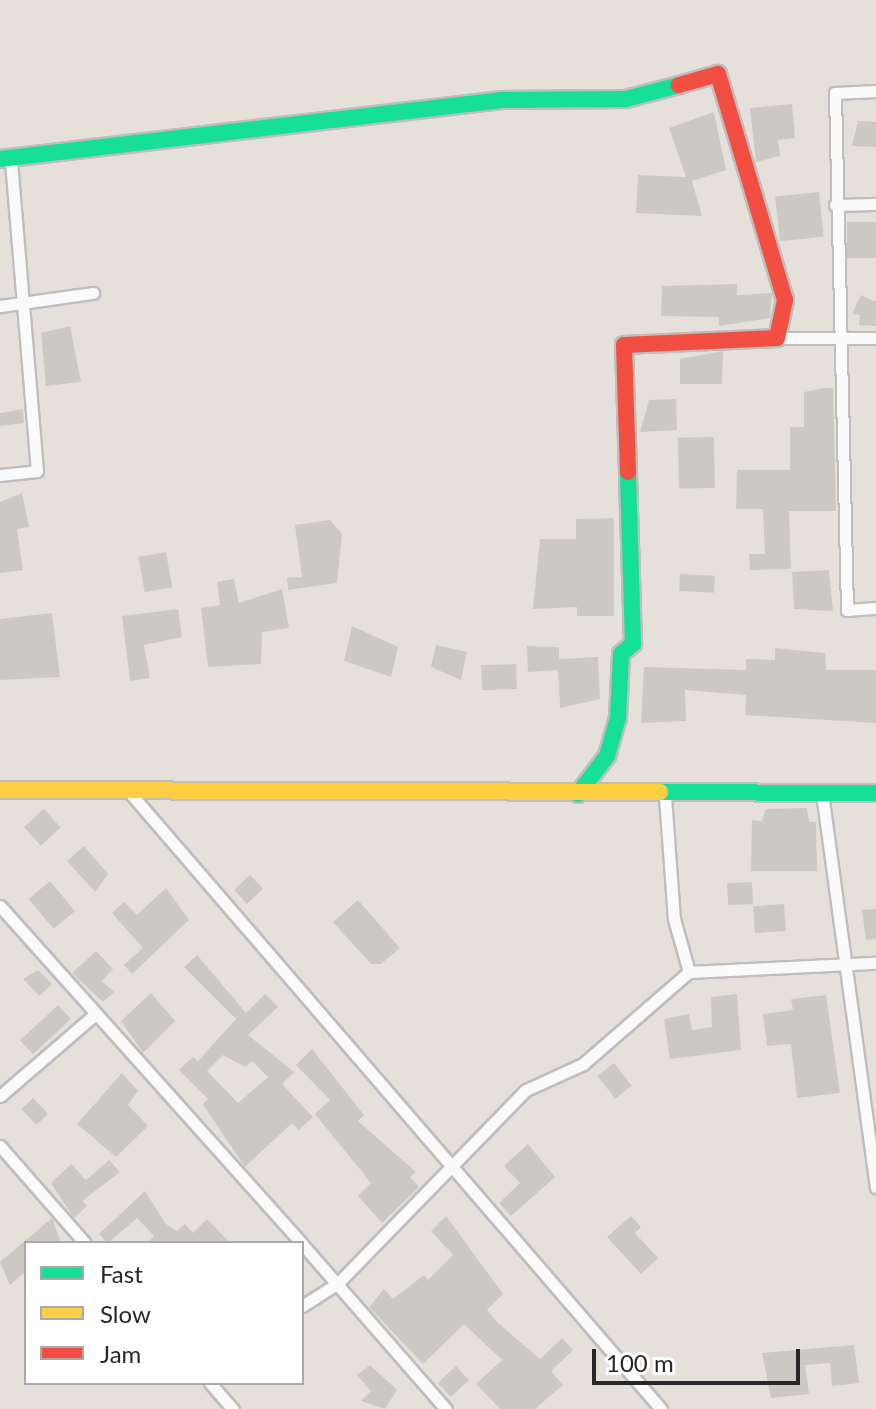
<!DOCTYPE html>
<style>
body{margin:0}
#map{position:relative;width:876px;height:1409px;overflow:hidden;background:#e6e0db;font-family:Lato,sans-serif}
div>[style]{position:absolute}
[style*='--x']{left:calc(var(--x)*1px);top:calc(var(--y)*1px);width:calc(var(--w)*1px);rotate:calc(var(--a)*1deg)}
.building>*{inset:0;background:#ccc9c5;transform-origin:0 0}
.roads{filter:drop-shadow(2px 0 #bfbdbe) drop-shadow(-2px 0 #bfbdbe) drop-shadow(0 2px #bfbdbe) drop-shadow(0 -2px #bfbdbe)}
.street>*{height:11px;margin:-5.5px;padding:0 5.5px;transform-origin:5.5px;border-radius:5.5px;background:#fbfafa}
.fast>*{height:16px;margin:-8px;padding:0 8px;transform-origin:8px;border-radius:8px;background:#16e098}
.slow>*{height:16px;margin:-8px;padding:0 8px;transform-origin:8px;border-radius:8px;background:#ffcf43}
.jam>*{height:16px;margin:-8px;padding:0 8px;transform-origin:8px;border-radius:8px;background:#f24e42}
span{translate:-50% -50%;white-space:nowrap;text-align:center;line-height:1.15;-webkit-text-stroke:6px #fff;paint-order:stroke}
.legend{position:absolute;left:24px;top:1241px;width:280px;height:144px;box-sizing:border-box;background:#fff;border:2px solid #a9a9a9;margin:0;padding:10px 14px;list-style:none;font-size:24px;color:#272727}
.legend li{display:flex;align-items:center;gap:16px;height:40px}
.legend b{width:40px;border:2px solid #a9a9a9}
.scale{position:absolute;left:592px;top:1349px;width:208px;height:36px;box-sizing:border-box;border:4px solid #272727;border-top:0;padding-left:10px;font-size:24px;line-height:28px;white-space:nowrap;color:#272727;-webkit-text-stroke:6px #fff;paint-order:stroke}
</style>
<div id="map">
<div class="building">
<div style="clip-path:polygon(792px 104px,795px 138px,778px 140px,780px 156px,756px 162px,750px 108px)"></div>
<div style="clip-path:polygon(714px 112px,726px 170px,692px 181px,702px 216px,636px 213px,638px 175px,686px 177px,669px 128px)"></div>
<div style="clip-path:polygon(858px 121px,876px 122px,876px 147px,852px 146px)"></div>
<div style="left:819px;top:192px;width:45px;height:44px;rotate:84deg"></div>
<div style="left:847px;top:222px;width:29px;height:36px"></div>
<div style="clip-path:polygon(737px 284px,737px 295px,772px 293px,770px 318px,719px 326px,719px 317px,661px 316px,662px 286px)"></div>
<div style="clip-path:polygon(861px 295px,876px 302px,876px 326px,859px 325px,860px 315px,852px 314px)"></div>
<div style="clip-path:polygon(70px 326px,81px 382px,46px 386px,41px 333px)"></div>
<div style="clip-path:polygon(723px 351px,722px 384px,680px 384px,680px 359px)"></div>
<div style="clip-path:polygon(825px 388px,833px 388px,836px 511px,789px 511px,791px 569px,750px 570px,749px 554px,765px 554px,763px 509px,736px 509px,737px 470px,790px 470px,790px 427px,804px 427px,804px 392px)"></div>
<div style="clip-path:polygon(676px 399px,677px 430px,640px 432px,649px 400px)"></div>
<div style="clip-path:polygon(23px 409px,24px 423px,0 426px,0 413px)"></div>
<div style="left:714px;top:437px;width:51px;height:36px;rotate:89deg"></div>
<div style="clip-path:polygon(22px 493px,29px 527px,17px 529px,23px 570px,0 573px,0 502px)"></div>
<div style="clip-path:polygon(614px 518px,614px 616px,577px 616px,577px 607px,533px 609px,540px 539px,576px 539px,576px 519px)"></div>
<div style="clip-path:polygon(330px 520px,342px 534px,337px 583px,288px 590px,287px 578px,302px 577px,295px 525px)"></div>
<div style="left:166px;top:552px;width:36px;height:28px;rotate:80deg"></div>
<div style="clip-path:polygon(829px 570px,833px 611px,794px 609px,792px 572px)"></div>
<div style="left:680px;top:574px;width:35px;height:17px;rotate:3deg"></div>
<div style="clip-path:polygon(234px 579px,239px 603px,282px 589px,289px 628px,262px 632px,261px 664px,208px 667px,201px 608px,220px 605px,217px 582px)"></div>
<div style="clip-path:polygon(178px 609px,182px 637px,144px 645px,150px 678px,130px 681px,122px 616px)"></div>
<div style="clip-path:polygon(52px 613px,60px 677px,0 680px,0 619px)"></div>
<div style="clip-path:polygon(352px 626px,398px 647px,391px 677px,344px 661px)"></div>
<div style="clip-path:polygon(436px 645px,467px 652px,461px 680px,431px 667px)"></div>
<div style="clip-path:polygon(527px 646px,559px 647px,559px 659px,598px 657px,600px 699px,560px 708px,558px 670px,528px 672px)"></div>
<div style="clip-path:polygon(775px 648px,825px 653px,826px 670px,876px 670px,876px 723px,745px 715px,746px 695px,685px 690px,686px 721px,641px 723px,644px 667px,746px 670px,746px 659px,775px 660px)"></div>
<div style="left:516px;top:664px;width:25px;height:35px;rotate:88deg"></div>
<div style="clip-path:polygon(807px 808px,809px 822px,816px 822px,817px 871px,751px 871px,752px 820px,762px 821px,766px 809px)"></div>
<div style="left:44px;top:809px;width:25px;height:27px;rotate:48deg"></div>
<div style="clip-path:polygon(84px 846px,108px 874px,95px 892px,67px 861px)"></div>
<div style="left:250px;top:875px;width:19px;height:22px;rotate:47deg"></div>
<div style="left:50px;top:881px;width:39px;height:28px;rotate:50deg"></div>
<div style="left:752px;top:882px;width:22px;height:25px;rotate:87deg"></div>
<div style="clip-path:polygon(166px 888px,189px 920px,132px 974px,124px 965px,143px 948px,112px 913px,124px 902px,137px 915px)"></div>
<div style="clip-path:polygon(358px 900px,400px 948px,381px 964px,371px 964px,333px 922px)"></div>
<div style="left:784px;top:904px;width:27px;height:31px;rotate:86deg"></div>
<div style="clip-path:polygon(876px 909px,876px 939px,866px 940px,862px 910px)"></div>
<div style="clip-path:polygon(96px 951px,113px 969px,102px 981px,114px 992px,103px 1002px,72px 973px)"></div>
<div style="clip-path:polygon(evenodd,197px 955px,246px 1013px,265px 994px,278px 1007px,248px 1035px,294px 1072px,282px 1084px,313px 1117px,299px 1130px,292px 1123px,245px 1167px,203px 1104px,208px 1099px,179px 1070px,193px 1057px,198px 1061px,236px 1019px,184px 967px,197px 955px,223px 1055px,245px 1067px,252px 1061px,268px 1077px,238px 1103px,207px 1071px,223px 1055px)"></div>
<div style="clip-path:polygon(38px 970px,52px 984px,39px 996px,23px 979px)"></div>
<div style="clip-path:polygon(151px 993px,175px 1021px,143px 1053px,121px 1021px)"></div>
<div style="clip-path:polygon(737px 994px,741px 1050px,670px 1059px,664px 1019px,689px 1014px,692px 1030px,712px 1027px,711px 997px)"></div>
<div style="clip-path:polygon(826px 995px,840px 1093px,797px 1098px,791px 1044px,767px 1046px,763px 1014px,793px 1010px,791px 999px)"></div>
<div style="left:58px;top:1005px;width:19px;height:52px;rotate:47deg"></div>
<div style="clip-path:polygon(312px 1049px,364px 1115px,358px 1121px,416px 1172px,410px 1177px,419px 1187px,382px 1223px,358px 1196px,371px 1183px,315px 1114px,330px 1100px,296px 1065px)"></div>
<div style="left:614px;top:1063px;width:29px;height:21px;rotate:52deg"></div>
<div style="clip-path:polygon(122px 1073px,138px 1091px,128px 1105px,148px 1126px,116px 1157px,77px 1124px)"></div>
<div style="left:33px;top:1098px;width:22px;height:16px;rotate:47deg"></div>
<div style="clip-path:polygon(528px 1144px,555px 1177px,511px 1216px,499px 1203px,520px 1183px,504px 1166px)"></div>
<div style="clip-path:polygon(109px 1160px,120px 1172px,82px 1201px,87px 1206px,74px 1218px,51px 1183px,71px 1164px,86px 1180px)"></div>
<div style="clip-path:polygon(145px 1191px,166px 1224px,177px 1231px,185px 1224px,193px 1233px,207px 1219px,230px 1243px,147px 1243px,154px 1236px,137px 1218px,108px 1243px,99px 1234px)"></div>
<div style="clip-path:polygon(446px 1216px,503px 1294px,487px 1310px,498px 1323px,540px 1359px,562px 1338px,573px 1350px,551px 1371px,563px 1385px,535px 1409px,500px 1409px,476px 1384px,502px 1360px,464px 1324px,423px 1364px,369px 1307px,384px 1289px,393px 1299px,424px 1275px,428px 1280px,453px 1255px,431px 1231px)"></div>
<div style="clip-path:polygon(631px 1216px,641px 1227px,635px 1233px,658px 1258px,641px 1274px,607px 1237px)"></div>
<div style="clip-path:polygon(52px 1218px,61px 1243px,26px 1243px,26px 1271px,10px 1285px,0 1262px)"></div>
<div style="clip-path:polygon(854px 1345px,859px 1383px,832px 1386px,830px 1363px,805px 1365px,809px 1394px,771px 1398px,762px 1353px)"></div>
<div style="clip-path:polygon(370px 1365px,397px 1390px,385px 1409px,361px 1401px,371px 1391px,357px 1375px)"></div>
<div style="left:456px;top:1366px;width:19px;height:25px;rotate:47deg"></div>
</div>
<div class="roads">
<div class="street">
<div style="--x:876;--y:91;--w:41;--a:177.2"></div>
<div style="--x:835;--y:93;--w:517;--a:88.67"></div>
<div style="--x:847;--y:610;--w:29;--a:-4"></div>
<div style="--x:835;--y:205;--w:41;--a:-1.4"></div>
<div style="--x:0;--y:306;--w:94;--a:-8"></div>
<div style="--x:777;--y:338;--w:99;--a:0"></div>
<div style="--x:0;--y:475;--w:37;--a:-6"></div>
<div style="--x:37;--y:471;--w:313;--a:-94.8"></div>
<div style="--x:822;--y:793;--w:398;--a:82.2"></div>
<div style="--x:131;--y:794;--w:812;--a:49.25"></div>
<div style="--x:0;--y:906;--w:452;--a:48.2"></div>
<div style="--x:689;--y:972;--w:187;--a:-2.8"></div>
<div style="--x:0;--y:1096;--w:123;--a:-40.7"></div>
<div style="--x:0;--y:1146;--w:129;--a:48.8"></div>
<div style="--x:302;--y:1244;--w:219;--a:48.9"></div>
<div style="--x:302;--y:1306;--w:43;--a:-32.6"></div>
<div style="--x:338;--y:1283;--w:269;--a:-45.8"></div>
<div style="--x:526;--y:1090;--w:63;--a:-24.5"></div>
<div style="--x:583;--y:1064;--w:140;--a:-41"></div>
<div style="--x:689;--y:972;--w:55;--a:-105.8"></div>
<div style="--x:674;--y:919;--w:124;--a:-94.2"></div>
<div style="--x:210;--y:1383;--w:35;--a:49"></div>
</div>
<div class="fast">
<div style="--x:0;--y:159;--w:506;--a:-6.69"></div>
<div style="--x:503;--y:100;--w:123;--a:-0.5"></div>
<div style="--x:626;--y:99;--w:55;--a:-14.8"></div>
<div style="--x:660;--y:792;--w:216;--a:0.3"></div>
<div style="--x:578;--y:794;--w:48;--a:-52.7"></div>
<div style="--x:607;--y:756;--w:40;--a:-74"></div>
<div style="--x:618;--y:718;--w:64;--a:-87.3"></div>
<div style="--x:621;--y:654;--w:16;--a:-40"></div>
<div style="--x:633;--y:644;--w:172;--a:-91.7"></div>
</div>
<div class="slow">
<div style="--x:0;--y:790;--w:660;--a:0.17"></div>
</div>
<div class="jam">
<div style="--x:628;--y:472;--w:127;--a:-91.8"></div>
<div style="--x:624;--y:345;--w:153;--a:-2.6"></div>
<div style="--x:777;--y:338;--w:39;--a:-78"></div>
<div style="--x:785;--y:300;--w:236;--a:-106.5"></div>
<div style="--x:718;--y:74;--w:41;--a:164.2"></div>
</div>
</div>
<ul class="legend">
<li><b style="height:10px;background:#16e098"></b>Fast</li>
<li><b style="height:10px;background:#ffcf43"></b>Slow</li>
<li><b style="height:10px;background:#f24e42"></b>Jam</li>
</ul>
<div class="scale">100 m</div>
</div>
